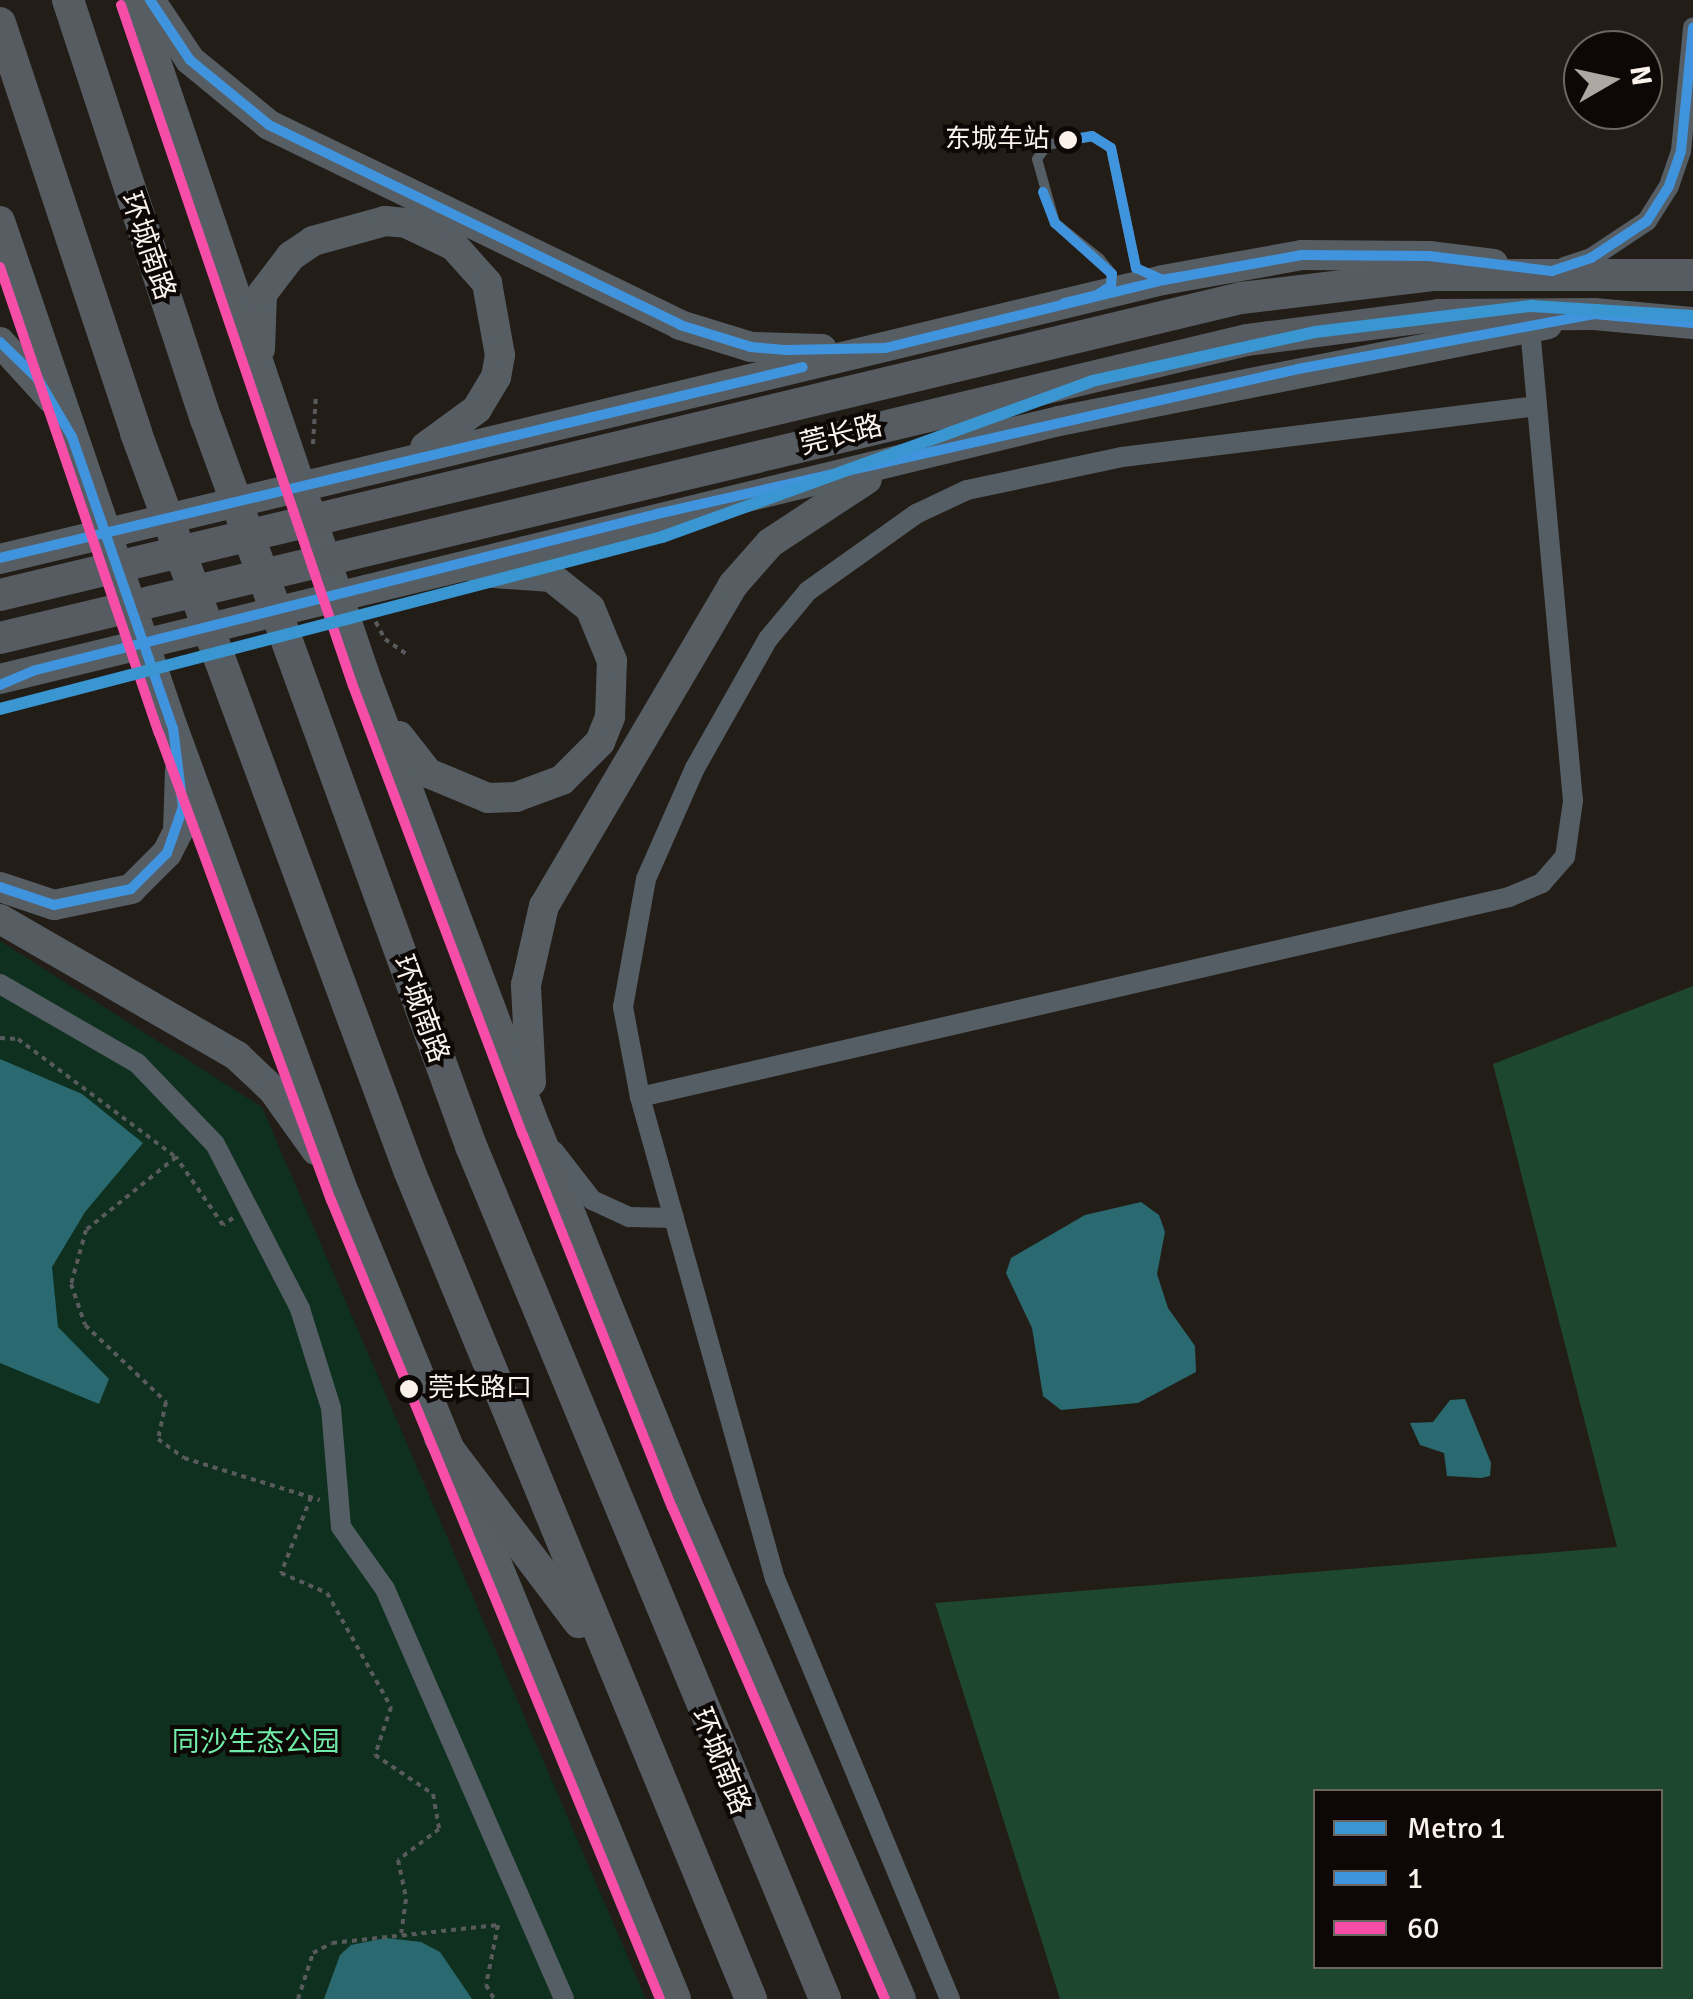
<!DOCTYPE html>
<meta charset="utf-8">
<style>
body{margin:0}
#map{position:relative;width:1693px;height:1999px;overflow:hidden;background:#231d18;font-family:Signika,"Noto Sans SC",sans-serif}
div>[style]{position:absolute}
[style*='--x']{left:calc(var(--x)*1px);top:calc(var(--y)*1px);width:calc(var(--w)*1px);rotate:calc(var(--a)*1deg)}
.green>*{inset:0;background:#0f301e}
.forest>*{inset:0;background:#1e472f}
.water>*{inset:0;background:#29696f}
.path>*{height:4px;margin-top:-2px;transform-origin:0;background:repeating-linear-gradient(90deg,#595a5c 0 5px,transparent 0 10px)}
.service>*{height:10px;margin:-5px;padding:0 5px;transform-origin:5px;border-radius:5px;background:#555e64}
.minor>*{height:20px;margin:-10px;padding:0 10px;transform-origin:10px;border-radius:10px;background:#555e64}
.primary>*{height:30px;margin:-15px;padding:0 15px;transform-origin:15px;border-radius:15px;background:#565e64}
.trunk>*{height:32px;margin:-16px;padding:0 16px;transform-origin:16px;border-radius:16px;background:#565c61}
.bus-1>*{height:10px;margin:-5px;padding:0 5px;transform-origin:5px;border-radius:5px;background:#4094de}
.bus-2>*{height:10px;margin:-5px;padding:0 5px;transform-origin:5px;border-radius:5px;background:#f54da8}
.metro-1>*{height:12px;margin:-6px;padding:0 6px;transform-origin:6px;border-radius:6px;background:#3996d0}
.dots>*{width:28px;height:28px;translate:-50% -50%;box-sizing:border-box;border:5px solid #0d0805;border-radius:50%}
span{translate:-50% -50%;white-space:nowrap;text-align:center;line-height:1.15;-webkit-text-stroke:8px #0d0805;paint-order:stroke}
.bus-label{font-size:26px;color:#faf2eb}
.right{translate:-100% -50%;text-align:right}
.left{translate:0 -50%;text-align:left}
.street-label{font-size:28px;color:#faf2eb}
.park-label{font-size:28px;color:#71eba8}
.legend{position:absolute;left:1313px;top:1789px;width:350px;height:180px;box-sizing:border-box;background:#0d0805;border:2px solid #6c6661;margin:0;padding:12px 18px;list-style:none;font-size:30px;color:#faf2eb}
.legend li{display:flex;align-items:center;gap:20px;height:50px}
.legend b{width:50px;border:2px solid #6c6661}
.north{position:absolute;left:1563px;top:30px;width:100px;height:100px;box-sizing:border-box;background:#0d0805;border:2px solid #6c6661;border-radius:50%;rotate:81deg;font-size:28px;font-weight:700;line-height:40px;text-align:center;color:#faf2eb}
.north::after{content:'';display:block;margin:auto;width:35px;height:45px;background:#afa7a1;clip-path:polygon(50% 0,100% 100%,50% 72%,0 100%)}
</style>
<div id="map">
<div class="green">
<div style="clip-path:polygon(0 941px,262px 1107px,646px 1999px,0 1999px)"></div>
</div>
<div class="forest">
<div style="clip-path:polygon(evenodd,1693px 986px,1693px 1999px,1060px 1999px,935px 1603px,1617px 1547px,1493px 1064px,1693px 986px,1316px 1792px,1660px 1792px,1660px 1966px,1316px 1966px,1316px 1792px)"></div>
</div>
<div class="water">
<div style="clip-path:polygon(0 1059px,82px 1094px,143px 1143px,85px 1212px,52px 1267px,58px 1327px,109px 1379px,99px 1404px,0 1363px)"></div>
<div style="clip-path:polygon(1141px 1202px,1159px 1215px,1165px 1232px,1157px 1274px,1168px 1308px,1195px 1346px,1196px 1372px,1138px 1403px,1061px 1410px,1043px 1396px,1032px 1328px,1006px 1273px,1011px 1258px,1085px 1215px)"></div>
<div style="clip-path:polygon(1465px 1399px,1491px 1463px,1490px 1476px,1481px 1478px,1447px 1476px,1444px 1453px,1420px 1445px,1410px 1423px,1433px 1422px,1450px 1400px)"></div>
<div style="clip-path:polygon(386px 1938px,421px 1942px,440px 1952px,472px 1999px,324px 1999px,340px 1955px,351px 1945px)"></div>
</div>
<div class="path">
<div style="--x:313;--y:444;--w:50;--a:-86.6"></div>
<div style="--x:371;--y:613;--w:30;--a:62"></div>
<div style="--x:385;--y:639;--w:28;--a:35"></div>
<div style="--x:0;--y:1038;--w:18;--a:3"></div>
<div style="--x:18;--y:1039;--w:197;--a:36.8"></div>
<div style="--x:233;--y:1218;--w:12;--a:145"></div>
<div style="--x:223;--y:1225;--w:83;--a:-124.7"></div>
<div style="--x:176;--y:1157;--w:116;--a:141"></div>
<div style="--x:86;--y:1230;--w:56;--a:105.5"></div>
<div style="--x:71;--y:1284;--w:43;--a:71.1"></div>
<div style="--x:85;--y:1325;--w:112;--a:43.5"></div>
<div style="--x:166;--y:1402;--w:38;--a:102"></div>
<div style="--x:158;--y:1439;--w:32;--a:36"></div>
<div style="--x:184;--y:1458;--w:142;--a:17.2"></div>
<div style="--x:311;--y:1497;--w:82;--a:111.5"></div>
<div style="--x:281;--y:1573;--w:50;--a:23.5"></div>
<div style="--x:327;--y:1593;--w:131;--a:60.7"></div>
<div style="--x:391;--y:1707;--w:51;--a:108.4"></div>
<div style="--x:375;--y:1755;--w:70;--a:33.9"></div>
<div style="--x:433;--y:1794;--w:36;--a:80"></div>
<div style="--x:439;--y:1829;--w:51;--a:142.9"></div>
<div style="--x:398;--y:1860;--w:40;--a:78"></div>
<div style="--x:406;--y:1899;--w:34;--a:98"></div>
<div style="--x:298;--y:1999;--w:48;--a:-71.9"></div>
<div style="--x:313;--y:1953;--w:21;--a:-28"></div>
<div style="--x:332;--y:1943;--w:167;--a:-6.2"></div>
<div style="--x:498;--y:1925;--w:61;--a:101.3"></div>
<div style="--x:486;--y:1985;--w:16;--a:60"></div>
</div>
<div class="service">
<div style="--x:1110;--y:286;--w:12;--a:-81"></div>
<div style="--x:1112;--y:274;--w:19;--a:-129"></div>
<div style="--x:1100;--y:259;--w:58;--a:-141.3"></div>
<div style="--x:1055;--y:223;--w:66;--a:-105.7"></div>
<div style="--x:1037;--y:159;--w:17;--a:-54"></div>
<div style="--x:1047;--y:145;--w:46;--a:-11.3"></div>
<div style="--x:1092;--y:136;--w:22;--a:32"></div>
<div style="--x:1111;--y:148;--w:123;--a:78.2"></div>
<div style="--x:1136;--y:268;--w:14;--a:34"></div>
</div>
<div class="minor">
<div style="--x:1564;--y:267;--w:28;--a:-18"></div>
<div style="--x:1591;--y:258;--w:67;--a:-33.5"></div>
<div style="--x:1647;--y:221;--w:41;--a:-57.8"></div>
<div style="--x:1669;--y:186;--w:37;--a:-71"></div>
<div style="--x:1681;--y:151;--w:124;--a:-84.4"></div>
<div style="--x:0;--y:984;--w:158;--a:30"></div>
<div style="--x:137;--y:1063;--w:112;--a:46.1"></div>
<div style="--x:215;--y:1144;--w:186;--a:62.7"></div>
<div style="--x:300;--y:1309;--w:104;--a:72.6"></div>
<div style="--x:331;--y:1408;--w:119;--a:85.2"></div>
<div style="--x:341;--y:1527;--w:76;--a:54.6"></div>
<div style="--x:385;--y:1589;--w:447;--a:66.4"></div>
<div style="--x:640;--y:1097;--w:892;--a:-12.96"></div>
<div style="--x:1509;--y:897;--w:36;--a:-23"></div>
<div style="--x:1542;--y:883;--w:35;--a:-49"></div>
<div style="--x:1565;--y:857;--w:57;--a:-81.9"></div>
<div style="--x:1573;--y:801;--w:476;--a:-95.2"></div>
<div style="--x:554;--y:1151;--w:62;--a:52.2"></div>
<div style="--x:592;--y:1200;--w:41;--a:24.7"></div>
<div style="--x:629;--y:1217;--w:45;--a:1.3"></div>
<div style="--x:950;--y:1999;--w:455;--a:-112.6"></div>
<div style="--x:775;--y:1579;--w:501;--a:-105.65"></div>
<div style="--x:640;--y:1097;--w:92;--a:-100.7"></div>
<div style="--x:623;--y:1007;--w:130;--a:-79.8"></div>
<div style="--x:646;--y:879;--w:121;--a:-66.2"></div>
<div style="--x:695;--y:768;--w:148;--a:-60.5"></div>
<div style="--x:768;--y:639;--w:62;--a:-50.2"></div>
<div style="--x:808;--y:591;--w:133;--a:-35.5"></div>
<div style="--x:916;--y:514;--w:56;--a:-25.2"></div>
<div style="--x:967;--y:490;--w:158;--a:-12"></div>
<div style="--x:1122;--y:457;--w:418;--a:-7"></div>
</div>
<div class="primary">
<div style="--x:135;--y:0;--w:719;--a:71.19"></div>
<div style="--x:367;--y:681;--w:480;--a:69.3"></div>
<div style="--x:537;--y:1130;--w:400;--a:68.1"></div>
<div style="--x:686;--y:1501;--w:542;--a:66.65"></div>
<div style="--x:150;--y:0;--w:72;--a:56.3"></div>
<div style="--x:190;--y:60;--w:102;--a:39.4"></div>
<div style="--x:269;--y:125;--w:457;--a:25.9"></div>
<div style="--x:680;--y:325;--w:74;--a:17.2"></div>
<div style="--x:751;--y:347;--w:71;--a:1.6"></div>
<div style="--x:0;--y:221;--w:536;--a:71.16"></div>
<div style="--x:173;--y:728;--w:498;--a:69.8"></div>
<div style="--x:345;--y:1195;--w:869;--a:67.62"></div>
<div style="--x:0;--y:342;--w:77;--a:47.6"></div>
<div style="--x:260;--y:349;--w:55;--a:-87.9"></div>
<div style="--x:262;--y:294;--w:48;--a:-52.7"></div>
<div style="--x:291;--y:256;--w:27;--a:-34"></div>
<div style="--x:313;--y:241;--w:75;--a:-15.5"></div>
<div style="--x:385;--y:221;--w:21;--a:5"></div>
<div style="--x:406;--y:223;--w:53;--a:25.6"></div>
<div style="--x:454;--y:246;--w:50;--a:48.3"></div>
<div style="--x:487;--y:283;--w:73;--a:79.8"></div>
<div style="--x:500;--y:355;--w:22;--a:100"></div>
<div style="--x:496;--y:377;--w:37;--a:121"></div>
<div style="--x:477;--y:409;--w:64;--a:143.8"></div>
<div style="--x:0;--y:559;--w:1196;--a:-13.49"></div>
<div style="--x:1163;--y:280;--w:141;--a:-10.2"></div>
<div style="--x:1302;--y:255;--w:127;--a:0.5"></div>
<div style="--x:1429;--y:256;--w:65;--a:7"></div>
<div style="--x:0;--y:679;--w:1090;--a:-13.69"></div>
<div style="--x:1059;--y:421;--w:498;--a:-11.2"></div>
<div style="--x:399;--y:736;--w:47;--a:51.9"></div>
<div style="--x:428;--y:773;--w:65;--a:22.6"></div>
<div style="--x:488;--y:798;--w:28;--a:-2"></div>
<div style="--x:516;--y:797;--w:49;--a:-20.3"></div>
<div style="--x:562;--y:780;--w:54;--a:-45"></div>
<div style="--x:600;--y:742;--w:27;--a:-68"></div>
<div style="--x:610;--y:717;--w:56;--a:-88"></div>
<div style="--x:612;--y:661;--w:57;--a:-112.5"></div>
<div style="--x:590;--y:608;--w:50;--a:-141.5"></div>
<div style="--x:551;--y:577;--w:71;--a:-176"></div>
<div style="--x:0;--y:887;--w:57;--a:18.4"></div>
<div style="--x:54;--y:905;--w:79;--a:-11.7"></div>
<div style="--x:131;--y:889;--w:51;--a:-45"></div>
<div style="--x:167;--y:853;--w:25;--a:-63"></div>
<div style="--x:178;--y:831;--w:61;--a:-88.1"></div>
<div style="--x:0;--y:919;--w:274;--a:30"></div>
<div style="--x:237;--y:1056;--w:50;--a:43.4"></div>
<div style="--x:273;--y:1090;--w:74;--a:54.4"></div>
<div style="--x:531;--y:1082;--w:97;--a:-93"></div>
<div style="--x:526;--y:985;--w:81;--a:-77.2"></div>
<div style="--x:544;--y:906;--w:373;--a:-59.5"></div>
<div style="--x:733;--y:585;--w:56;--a:-48.6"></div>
<div style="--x:770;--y:543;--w:116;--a:-33.4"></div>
</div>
<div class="trunk">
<div style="--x:68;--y:0;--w:441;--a:71.8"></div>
<div style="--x:206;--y:419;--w:774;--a:69.97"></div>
<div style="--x:471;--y:1146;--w:924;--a:67.46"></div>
<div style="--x:0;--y:23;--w:432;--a:71.6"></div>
<div style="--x:136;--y:433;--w:786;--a:69.67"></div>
<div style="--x:409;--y:1170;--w:897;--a:67.58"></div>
<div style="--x:0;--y:595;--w:1276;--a:-13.46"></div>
<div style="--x:1241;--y:298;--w:195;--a:-6.8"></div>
<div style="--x:1435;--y:275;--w:258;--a:0"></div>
<div style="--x:0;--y:638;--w:1282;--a:-13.44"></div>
<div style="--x:1247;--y:340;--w:194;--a:-7.4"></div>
<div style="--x:1439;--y:315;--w:155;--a:-0.4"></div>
<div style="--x:1594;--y:314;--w:99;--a:5.2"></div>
<div style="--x:440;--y:1438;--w:231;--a:52.9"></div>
</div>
<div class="bus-1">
<div style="--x:150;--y:0;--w:72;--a:56.3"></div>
<div style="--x:190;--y:60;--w:102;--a:39.4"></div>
<div style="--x:269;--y:125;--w:457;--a:25.9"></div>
<div style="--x:680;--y:325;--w:74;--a:17.2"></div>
<div style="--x:751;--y:347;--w:36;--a:5"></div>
<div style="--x:787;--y:350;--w:98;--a:-1.2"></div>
<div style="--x:885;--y:348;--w:286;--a:-13.7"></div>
<div style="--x:1163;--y:280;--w:141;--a:-10.2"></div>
<div style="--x:1302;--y:255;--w:127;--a:0.5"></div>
<div style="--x:1429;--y:256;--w:124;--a:7"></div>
<div style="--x:1552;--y:271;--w:41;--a:-18.4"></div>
<div style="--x:1591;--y:258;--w:67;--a:-33.5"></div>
<div style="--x:1647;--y:221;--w:41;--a:-57.8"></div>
<div style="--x:1669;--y:186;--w:37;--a:-71"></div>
<div style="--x:1681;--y:151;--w:124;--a:-84.4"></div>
<div style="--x:1068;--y:140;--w:24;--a:-9"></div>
<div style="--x:1092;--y:136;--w:22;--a:32"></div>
<div style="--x:1111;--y:148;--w:123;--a:78.2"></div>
<div style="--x:1136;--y:268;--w:30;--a:24"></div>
<div style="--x:1163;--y:280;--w:17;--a:-10"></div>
<div style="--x:1043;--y:192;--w:33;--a:69"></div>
<div style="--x:1055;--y:223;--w:76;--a:41.8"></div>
<div style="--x:1112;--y:274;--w:12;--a:95"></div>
<div style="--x:1111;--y:286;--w:17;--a:147"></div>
<div style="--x:1097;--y:295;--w:34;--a:166"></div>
<div style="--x:0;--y:342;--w:53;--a:44.2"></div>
<div style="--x:38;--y:379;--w:67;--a:59.6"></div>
<div style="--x:72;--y:437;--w:308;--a:70.9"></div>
<div style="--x:173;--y:728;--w:80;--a:82.8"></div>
<div style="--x:183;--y:807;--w:49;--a:109.2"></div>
<div style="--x:167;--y:853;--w:51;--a:135"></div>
<div style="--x:131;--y:889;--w:79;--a:168.3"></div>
<div style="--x:54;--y:905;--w:57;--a:-161.6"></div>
<div style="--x:0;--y:558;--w:825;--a:-13.38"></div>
<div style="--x:0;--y:685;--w:39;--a:-23"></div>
<div style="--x:36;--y:670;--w:640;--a:-14.1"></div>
<div style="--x:657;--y:514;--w:657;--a:-12.75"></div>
<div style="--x:1298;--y:369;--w:301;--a:-10.5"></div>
<div style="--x:1594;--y:314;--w:99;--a:5.2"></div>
</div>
<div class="bus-2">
<div style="--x:121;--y:5;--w:719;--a:71.19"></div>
<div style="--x:353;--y:686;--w:480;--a:69.3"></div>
<div style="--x:523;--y:1135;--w:401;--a:68.2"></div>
<div style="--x:672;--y:1507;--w:536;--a:66.59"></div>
<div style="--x:0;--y:267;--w:492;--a:71.2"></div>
<div style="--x:159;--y:733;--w:498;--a:69.8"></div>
<div style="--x:331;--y:1200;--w:864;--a:67.62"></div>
</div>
<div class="metro-1">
<div style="--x:0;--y:709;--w:684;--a:-14.56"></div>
<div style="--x:662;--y:537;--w:457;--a:-19.9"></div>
<div style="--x:1092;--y:381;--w:228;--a:-12.4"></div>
<div style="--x:1315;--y:332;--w:218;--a:-6.9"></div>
<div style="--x:1531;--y:306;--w:162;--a:3.5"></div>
</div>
<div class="dots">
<div style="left:1068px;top:140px;background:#faf2eb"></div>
<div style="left:409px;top:1389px;background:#faf2eb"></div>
</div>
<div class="bus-label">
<span class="right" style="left:1049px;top:140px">东城车站</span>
<span class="left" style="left:428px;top:1389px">莞长路口</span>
</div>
<div class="street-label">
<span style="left:148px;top:246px;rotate:71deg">环城南路</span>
<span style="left:841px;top:435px;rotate:-14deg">莞长路</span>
<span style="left:421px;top:1009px;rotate:70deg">环城南路</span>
<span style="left:721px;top:1761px;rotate:68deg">环城南路</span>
</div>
<div class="park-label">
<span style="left:256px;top:1742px">同沙生态公园</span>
</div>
<ul class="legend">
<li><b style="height:12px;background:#3996d0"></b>Metro 1</li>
<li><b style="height:12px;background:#4094de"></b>1</li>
<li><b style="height:12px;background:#f54da8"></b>60</li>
</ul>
<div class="north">N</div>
</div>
